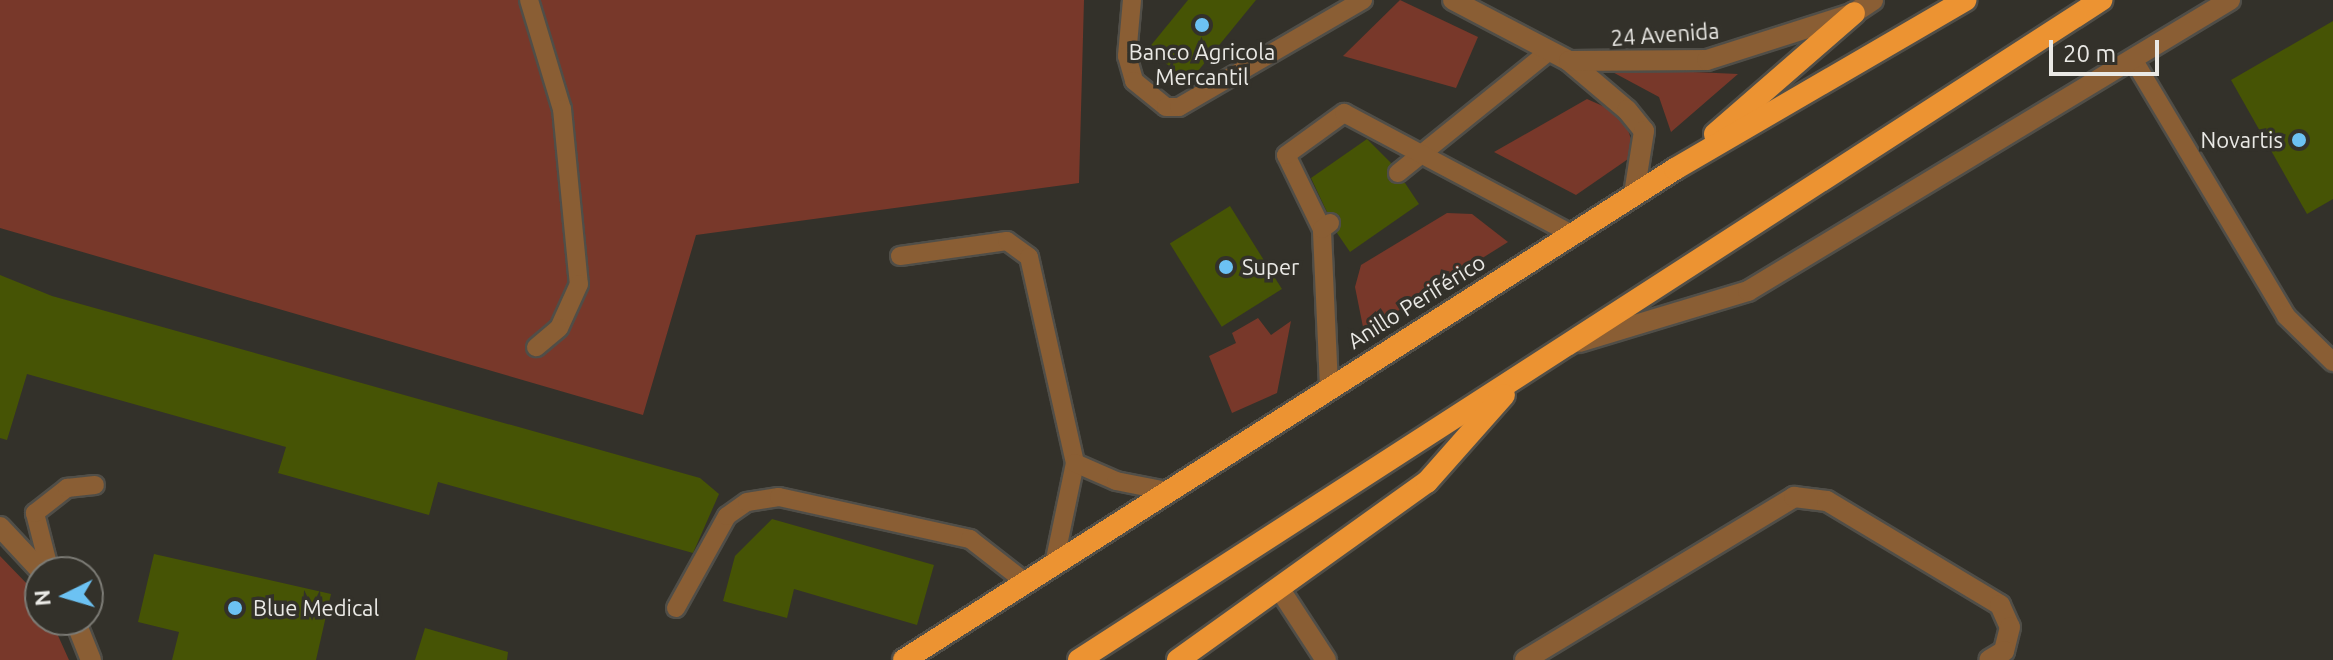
<!DOCTYPE html>
<meta charset="utf-8">
<style>
body{margin:0}
#map{position:relative;width:2333px;height:660px;overflow:hidden;background:#33312a;font-family:Ubuntu,sans-serif}
div>[style]{position:absolute}
[style*='--x']{left:calc(var(--x)*1px);top:calc(var(--y)*1px);width:calc(var(--w)*1px);rotate:calc(var(--a)*1deg)}
.green>*{inset:0;background:#78382a}
.building>*{inset:0;background:#465405;transform-origin:0 0}
.roads{filter:drop-shadow(2px 0 #504e48) drop-shadow(-2px 0 #504e48) drop-shadow(0 2px #504e48) drop-shadow(0 -2px #504e48)}
.service>*{height:18px;margin:-9px;padding:0 9px;transform-origin:9px;border-radius:9px;background:#8a5e34}
.minor>*{height:20px;margin:-10px;padding:0 10px;transform-origin:10px;border-radius:10px;background:#8a5e34}
.tertiary>*{height:20px;margin:-10px;padding:0 10px;transform-origin:10px;border-radius:10px;background:#8a5e34}
.trunk>*{height:22px;margin:-11px;padding:0 11px;transform-origin:11px;border-radius:11px;background:#ec9332}
.dots>*{width:22px;height:22px;translate:-50% -50%;box-sizing:border-box;border:4px solid #33312a;border-radius:50%}
span{translate:-50% -50%;white-space:nowrap;text-align:center;line-height:1.15;-webkit-text-stroke:7px #33312a;paint-order:stroke}
.street-label{font-size:22px;color:#eae9e5}
.poi-label{font-size:22px;color:#eae9e5}
.right{translate:-100% -50%;text-align:right}
.left{translate:0 -50%;text-align:left}
.north{position:absolute;left:24px;top:556px;width:80px;height:80px;box-sizing:border-box;background:#33312a;border:2px solid #7c7b75;border-radius:50%;rotate:265deg;font-size:22px;font-weight:700;line-height:32px;text-align:center;color:#eae9e5}
.north::after{content:'';display:block;margin:auto;width:28px;height:36px;background:#6cc2f3;clip-path:polygon(50% 0,100% 100%,50% 72%,0 100%)}
.scale{position:absolute;left:2049px;top:40px;width:110px;height:36px;box-sizing:border-box;border:4px solid #eae9e5;border-top:0;padding-left:10px;font-size:24px;line-height:28px;white-space:nowrap;color:#eae9e5;-webkit-text-stroke:6px #33312a;paint-order:stroke}
</style>
<div id="map">
<div class="green">
<div style="clip-path:polygon(0 0,1084px 0,1079px 183px,696px 235px,643px 415px,0 228px)"></div>
<div style="clip-path:polygon(1400px 0,1478px 37px,1456px 88px,1343px 56px)"></div>
<div style="clip-path:polygon(1605px 68px,1738px 74px,1671px 132px,1659px 97px)"></div>
<div style="clip-path:polygon(1587px 99px,1623px 115px,1633px 145px,1631px 157px,1576px 195px,1494px 152px)"></div>
<div style="clip-path:polygon(1447px 213px,1472px 214px,1508px 242px,1364px 332px,1355px 287px,1361px 265px)"></div>
<div style="clip-path:polygon(1258px 318px,1271px 335px,1291px 321px,1277px 393px,1232px 413px,1209px 356px,1236px 343px,1232px 333px)"></div>
<div style="clip-path:polygon(0 556px,30px 587px,40px 602px,40px 620px,51px 620px,69px 660px,0 660px)"></div>
</div>
<div class="building">
<div style="clip-path:polygon(1188px 0,1256px 0,1189px 82px,1148px 49px)"></div>
<div style="clip-path:polygon(2333px 21px,2333px 199px,2307px 214px,2231px 80px)"></div>
<div style="clip-path:polygon(1367px 139px,1391px 163px,1388px 180px,1405px 183px,1419px 204px,1350px 252px,1337px 233px,1340px 216px,1327px 212px,1311px 178px)"></div>
<div style="left:1230px;top:206px;width:98px;height:71px;rotate:58deg"></div>
<div style="clip-path:polygon(0 275px,52px 296px,700px 478px,719px 494px,693px 553px,438px 482px,429px 515px,278px 473px,286px 447px,27px 374px,7px 440px,0 438px)"></div>
<div style="clip-path:polygon(772px 519px,934px 565px,917px 625px,794px 589px,787px 618px,723px 601px,735px 556px)"></div>
<div style="clip-path:polygon(154px 554px,331px 594px,316px 660px,172px 660px,179px 632px,138px 622px)"></div>
<div style="clip-path:polygon(425px 628px,508px 652px,507px 660px,415px 660px)"></div>
</div>
<div class="roads">
<div class="service">
<div style="--x:529;--y:0;--w:114;--a:73.2"></div>
<div style="--x:562;--y:109;--w:176;--a:84.5"></div>
<div style="--x:579;--y:284;--w:48;--a:114.4"></div>
<div style="--x:559;--y:328;--w:30;--a:140"></div>
<div style="--x:1132;--y:0;--w:56;--a:95.1"></div>
<div style="--x:1127;--y:56;--w:26;--a:74"></div>
<div style="--x:1134;--y:81;--w:41;--a:39.1"></div>
<div style="--x:1166;--y:107;--w:13;--a:0"></div>
<div style="--x:1179;--y:107;--w:213;--a:-30.2"></div>
<div style="--x:2133;--y:59;--w:299;--a:59.2"></div>
<div style="--x:2286;--y:316;--w:66;--a:44.4"></div>
<div style="--x:1398;--y:173;--w:194;--a:-38.9"></div>
<div style="--x:1322;--y:229;--w:82;--a:-115.9"></div>
<div style="--x:1286;--y:155;--w:72;--a:-35.9"></div>
<div style="--x:1344;--y:113;--w:258;--a:28"></div>
<div style="--x:900;--y:256;--w:108;--a:-8"></div>
<div style="--x:1007;--y:241;--w:27;--a:36"></div>
<div style="--x:1029;--y:257;--w:211;--a:77.4"></div>
<div style="--x:1075;--y:463;--w:99;--a:101.7"></div>
<div style="--x:1329;--y:386;--w:157;--a:-92.6"></div>
<div style="--x:1322;--y:229;--w:10;--a:-37"></div>
<div style="--x:1075;--y:463;--w:45;--a:23.7"></div>
<div style="--x:1116;--y:481;--w:47;--a:11.1"></div>
<div style="--x:50;--y:572;--w:61;--a:-104.3"></div>
<div style="--x:35;--y:513;--w:41;--a:-38"></div>
<div style="--x:67;--y:488;--w:28;--a:-6"></div>
<div style="--x:676;--y:608;--w:105;--a:-61"></div>
<div style="--x:727;--y:516;--w:24;--a:-35"></div>
<div style="--x:747;--y:502;--w:32;--a:-9"></div>
<div style="--x:779;--y:497;--w:196;--a:12.4"></div>
<div style="--x:970;--y:539;--w:68;--a:37.9"></div>
</div>
<div class="minor">
<div style="--x:1279;--y:588;--w:86;--a:56.9"></div>
<div style="--x:1525;--y:660;--w:315;--a:-31.2"></div>
<div style="--x:1794;--y:497;--w:33;--a:7"></div>
<div style="--x:1827;--y:501;--w:202;--a:31"></div>
<div style="--x:2000;--y:605;--w:24;--a:66"></div>
<div style="--x:2010;--y:627;--w:25;--a:104"></div>
<div style="--x:2004;--y:651;--w:17;--a:149"></div>
</div>
<div class="tertiary">
<div style="--x:1453;--y:0;--w:131;--a:27.7"></div>
<div style="--x:1569;--y:61;--w:76;--a:40.2"></div>
<div style="--x:1627;--y:110;--w:27;--a:51"></div>
<div style="--x:1644;--y:131;--w:64;--a:99"></div>
<div style="--x:1569;--y:61;--w:138;--a:-0.4"></div>
<div style="--x:1707;--y:60;--w:154;--a:-17.7"></div>
<div style="--x:1854;--y:13;--w:23;--a:-34"></div>
<div style="--x:1579;--y:342;--w:177;--a:-16.8"></div>
<div style="--x:1748;--y:291;--w:563;--a:-31.12"></div>
<div style="--x:0;--y:527;--w:62;--a:47"></div>
<div style="--x:75;--y:620;--w:43;--a:68.2"></div>
</div>
<div class="trunk">
<div style="--x:1715;--y:134;--w:184;--a:-41"></div>
<div style="--x:904;--y:660;--w:914;--a:-32.49"></div>
<div style="--x:1675;--y:169;--w:336;--a:-30.2"></div>
<div style="--x:1079;--y:660;--w:1217;--a:-32.85"></div>
<div style="--x:1178;--y:660;--w:306;--a:-35.6"></div>
<div style="--x:1427;--y:482;--w:116;--a:-48.5"></div>
</div>
</div>
<div class="dots">
<div style="left:1202px;top:25px;background:#6cc2f3"></div>
<div style="left:2299px;top:140px;background:#6cc2f3"></div>
<div style="left:1226px;top:267px;background:#6cc2f3"></div>
<div style="left:235px;top:608px;background:#6cc2f3"></div>
</div>
<div class="street-label">
<span style="left:1665px;top:34px;rotate:-4deg">24 Avenida</span>
<span style="left:1416px;top:301px;rotate:-32deg">Anillo Periférico</span>
</div>
<div class="poi-label">
<span style="left:1202px;top:64px">Banco Agricola<br>Mercantil</span>
<span class="right" style="left:2283px;top:140px">Novartis</span>
<span class="left" style="left:1242px;top:267px">Super</span>
<span class="left" style="left:253px;top:608px">Blue Medical</span>
</div>
<div class="north">N</div>
<div class="scale">20 m</div>
</div>
